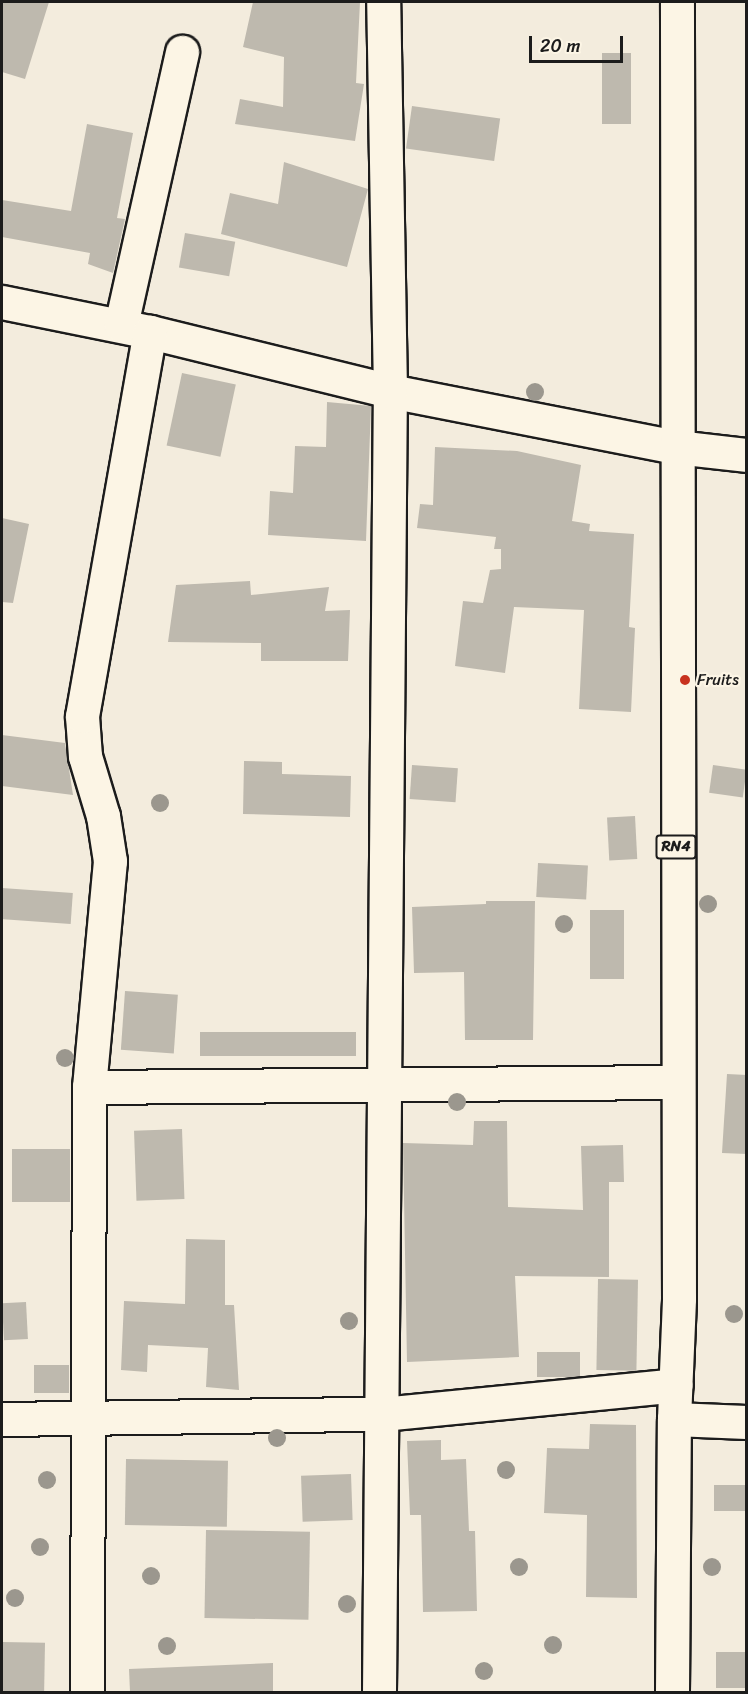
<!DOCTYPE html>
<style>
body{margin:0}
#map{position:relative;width:748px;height:1694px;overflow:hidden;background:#f3ecdd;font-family:Sriracha,sans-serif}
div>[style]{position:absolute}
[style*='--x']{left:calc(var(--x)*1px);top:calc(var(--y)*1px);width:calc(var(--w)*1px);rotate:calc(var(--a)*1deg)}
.building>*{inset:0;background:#beb9ae;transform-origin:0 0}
.roads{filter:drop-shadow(2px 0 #1c1c1c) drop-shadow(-2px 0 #1c1c1c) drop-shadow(0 2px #1c1c1c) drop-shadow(0 -2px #1c1c1c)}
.minor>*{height:33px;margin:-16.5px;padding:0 16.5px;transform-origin:16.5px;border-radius:16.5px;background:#fcf5e5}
.highway>*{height:33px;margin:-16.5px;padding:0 16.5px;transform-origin:16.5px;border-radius:16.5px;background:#fcf5e5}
.trees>*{width:18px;height:18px;margin:-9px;border-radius:50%;background:#9b978e}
.dots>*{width:16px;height:16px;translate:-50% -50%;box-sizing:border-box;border:3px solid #fcf5e5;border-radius:50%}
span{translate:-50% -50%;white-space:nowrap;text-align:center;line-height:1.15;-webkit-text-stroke:4.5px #fcf5e5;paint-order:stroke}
.shield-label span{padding:2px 4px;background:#fcf5e5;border:2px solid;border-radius:4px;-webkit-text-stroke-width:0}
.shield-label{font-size:15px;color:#1c1c1c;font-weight:700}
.poi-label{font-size:16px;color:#1c1c1c}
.left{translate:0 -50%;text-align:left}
.frame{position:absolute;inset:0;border:3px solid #1c1c1c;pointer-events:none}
.scale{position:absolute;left:529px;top:36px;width:94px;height:27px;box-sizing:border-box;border:3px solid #1c1c1c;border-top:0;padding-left:8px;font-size:18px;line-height:21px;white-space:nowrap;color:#1c1c1c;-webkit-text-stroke:4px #fcf5e5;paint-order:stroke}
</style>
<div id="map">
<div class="building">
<div style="clip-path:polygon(2px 2px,49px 2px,25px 79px,2px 72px)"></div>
<div style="clip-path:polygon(253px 2px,360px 2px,356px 83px,364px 84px,355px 141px,235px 124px,240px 99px,283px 107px,284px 57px,243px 47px)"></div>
<div style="left:602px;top:53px;width:29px;height:71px"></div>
<div style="left:412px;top:106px;width:89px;height:43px;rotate:8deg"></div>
<div style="clip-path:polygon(87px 124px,133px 133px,117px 218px,125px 219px,113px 273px,88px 264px,90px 253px,2px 237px,2px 200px,71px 211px)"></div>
<div style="clip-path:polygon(284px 162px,368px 189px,347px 267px,221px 234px,230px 193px,278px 204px)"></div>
<div style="left:185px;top:233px;width:51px;height:35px;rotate:10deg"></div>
<div style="left:182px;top:373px;width:55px;height:74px;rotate:12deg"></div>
<div style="clip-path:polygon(327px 402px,371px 406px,366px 541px,268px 535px,270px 491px,293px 493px,295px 446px,326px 447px)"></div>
<div style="clip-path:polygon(435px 447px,517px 451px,581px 465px,572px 521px,590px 524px,589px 531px,634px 534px,629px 627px,635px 628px,631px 712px,579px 709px,584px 610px,514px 607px,505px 673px,455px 666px,463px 601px,483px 603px,490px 570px,501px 569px,501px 549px,494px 549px,496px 537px,417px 528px,420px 504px,433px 505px)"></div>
<div style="clip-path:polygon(2px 518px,29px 524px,13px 603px,2px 602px)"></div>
<div style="clip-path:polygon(250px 581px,251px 595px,329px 587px,325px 611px,350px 610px,348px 661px,261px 661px,261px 643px,168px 642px,176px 585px)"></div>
<div style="clip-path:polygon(2px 735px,65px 743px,73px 795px,2px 786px)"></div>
<div style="clip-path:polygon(244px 761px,282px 762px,282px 774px,351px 776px,350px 817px,243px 814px)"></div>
<div style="left:412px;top:765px;width:46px;height:34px;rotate:4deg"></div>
<div style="left:713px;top:765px;width:34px;height:28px;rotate:8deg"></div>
<div style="left:635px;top:816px;width:43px;height:28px;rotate:87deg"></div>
<div style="left:538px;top:863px;width:50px;height:34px;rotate:3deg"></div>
<div style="left:2px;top:888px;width:71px;height:31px;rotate:4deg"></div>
<div style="clip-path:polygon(486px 901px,535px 901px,533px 1040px,465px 1040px,464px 972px,414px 973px,412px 907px,486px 904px)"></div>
<div style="left:590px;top:910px;width:34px;height:69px"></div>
<div style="left:125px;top:991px;width:53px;height:59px;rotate:4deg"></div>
<div style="left:356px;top:1032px;width:24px;height:156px;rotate:90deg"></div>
<div style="clip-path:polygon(727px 1074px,747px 1075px,747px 1154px,722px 1153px)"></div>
<div style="clip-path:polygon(474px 1121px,507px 1121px,508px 1207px,583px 1210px,581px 1146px,623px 1145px,624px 1182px,609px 1182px,609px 1277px,515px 1276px,519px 1357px,407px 1362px,403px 1143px,473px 1145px)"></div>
<div style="left:182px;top:1129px;width:70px;height:48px;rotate:88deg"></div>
<div style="left:12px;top:1149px;width:58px;height:53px"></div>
<div style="clip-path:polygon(186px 1239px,225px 1240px,225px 1305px,234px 1305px,239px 1390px,206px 1387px,208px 1348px,148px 1345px,147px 1372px,121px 1370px,124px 1301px,185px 1304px)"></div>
<div style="left:598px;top:1279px;width:40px;height:91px;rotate:1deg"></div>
<div style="left:26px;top:1302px;width:37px;height:24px;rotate:87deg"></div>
<div style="left:537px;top:1352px;width:43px;height:25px"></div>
<div style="left:69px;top:1365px;width:28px;height:35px;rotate:90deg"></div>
<div style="clip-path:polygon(590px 1424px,636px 1425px,637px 1598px,586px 1597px,587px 1515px,544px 1513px,547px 1448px,589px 1449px)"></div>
<div style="clip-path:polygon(441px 1440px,441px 1460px,466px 1459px,469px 1531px,475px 1531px,477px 1611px,423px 1612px,421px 1515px,410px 1515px,407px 1441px)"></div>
<div style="left:126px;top:1459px;width:102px;height:66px;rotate:1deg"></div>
<div style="left:351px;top:1474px;width:46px;height:50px;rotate:88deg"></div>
<div style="left:747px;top:1485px;width:26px;height:33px;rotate:90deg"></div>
<div style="left:206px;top:1530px;width:104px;height:88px;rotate:1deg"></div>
<div style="left:2px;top:1642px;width:43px;height:50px;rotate:1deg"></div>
<div style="left:747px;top:1652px;width:36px;height:31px;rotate:90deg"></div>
<div style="clip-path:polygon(273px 1663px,273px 1692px,130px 1692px,129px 1669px)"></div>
</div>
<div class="roads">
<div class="minor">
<div style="--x:2;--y:302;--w:151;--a:11.5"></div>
<div style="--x:150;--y:332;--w:247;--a:13.8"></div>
<div style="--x:390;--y:391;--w:291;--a:11.1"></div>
<div style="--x:676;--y:447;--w:70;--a:6.5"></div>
<div style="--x:121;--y:325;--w:280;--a:-77.4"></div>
<div style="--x:89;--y:1087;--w:587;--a:-0.49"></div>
<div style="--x:2;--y:1419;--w:380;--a:-0.8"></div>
<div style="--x:382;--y:1414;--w:295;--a:-5.6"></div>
<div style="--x:674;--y:1419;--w:72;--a:2.4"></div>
<div style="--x:87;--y:1692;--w:605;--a:-89.81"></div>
<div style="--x:89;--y:1087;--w:227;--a:-84.7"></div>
<div style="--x:110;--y:861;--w:46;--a:-98.8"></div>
<div style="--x:103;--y:816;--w:63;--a:-106.7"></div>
<div style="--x:85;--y:756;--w:40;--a:-94.3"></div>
<div style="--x:82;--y:716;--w:390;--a:-80"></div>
<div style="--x:379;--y:1692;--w:1301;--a:-89.52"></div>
<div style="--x:390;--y:391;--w:389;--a:-91"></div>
</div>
<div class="highway">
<div style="--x:672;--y:1692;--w:273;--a:-89.6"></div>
<div style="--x:674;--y:1419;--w:121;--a:-87.6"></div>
<div style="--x:679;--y:1298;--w:1296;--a:-90.09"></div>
</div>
</div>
<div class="trees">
<div style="left:535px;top:392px"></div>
<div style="left:160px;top:803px"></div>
<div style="left:708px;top:904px"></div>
<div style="left:564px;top:924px"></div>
<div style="left:65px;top:1058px"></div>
<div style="left:457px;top:1102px"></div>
<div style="left:734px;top:1314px"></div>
<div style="left:349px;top:1321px"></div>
<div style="left:277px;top:1438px"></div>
<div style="left:506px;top:1470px"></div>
<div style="left:47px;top:1480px"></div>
<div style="left:40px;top:1547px"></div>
<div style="left:519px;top:1567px"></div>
<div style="left:712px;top:1567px"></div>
<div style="left:151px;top:1576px"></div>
<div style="left:15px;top:1598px"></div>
<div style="left:347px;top:1604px"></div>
<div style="left:553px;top:1645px"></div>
<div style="left:167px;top:1646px"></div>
<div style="left:484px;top:1671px"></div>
</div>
<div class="dots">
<div style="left:685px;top:680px;background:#c8321e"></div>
</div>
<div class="shield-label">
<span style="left:676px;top:847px">RN4</span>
</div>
<div class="poi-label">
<span class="left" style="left:697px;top:680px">Fruits</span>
</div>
<div class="frame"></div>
<div class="scale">20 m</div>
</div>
